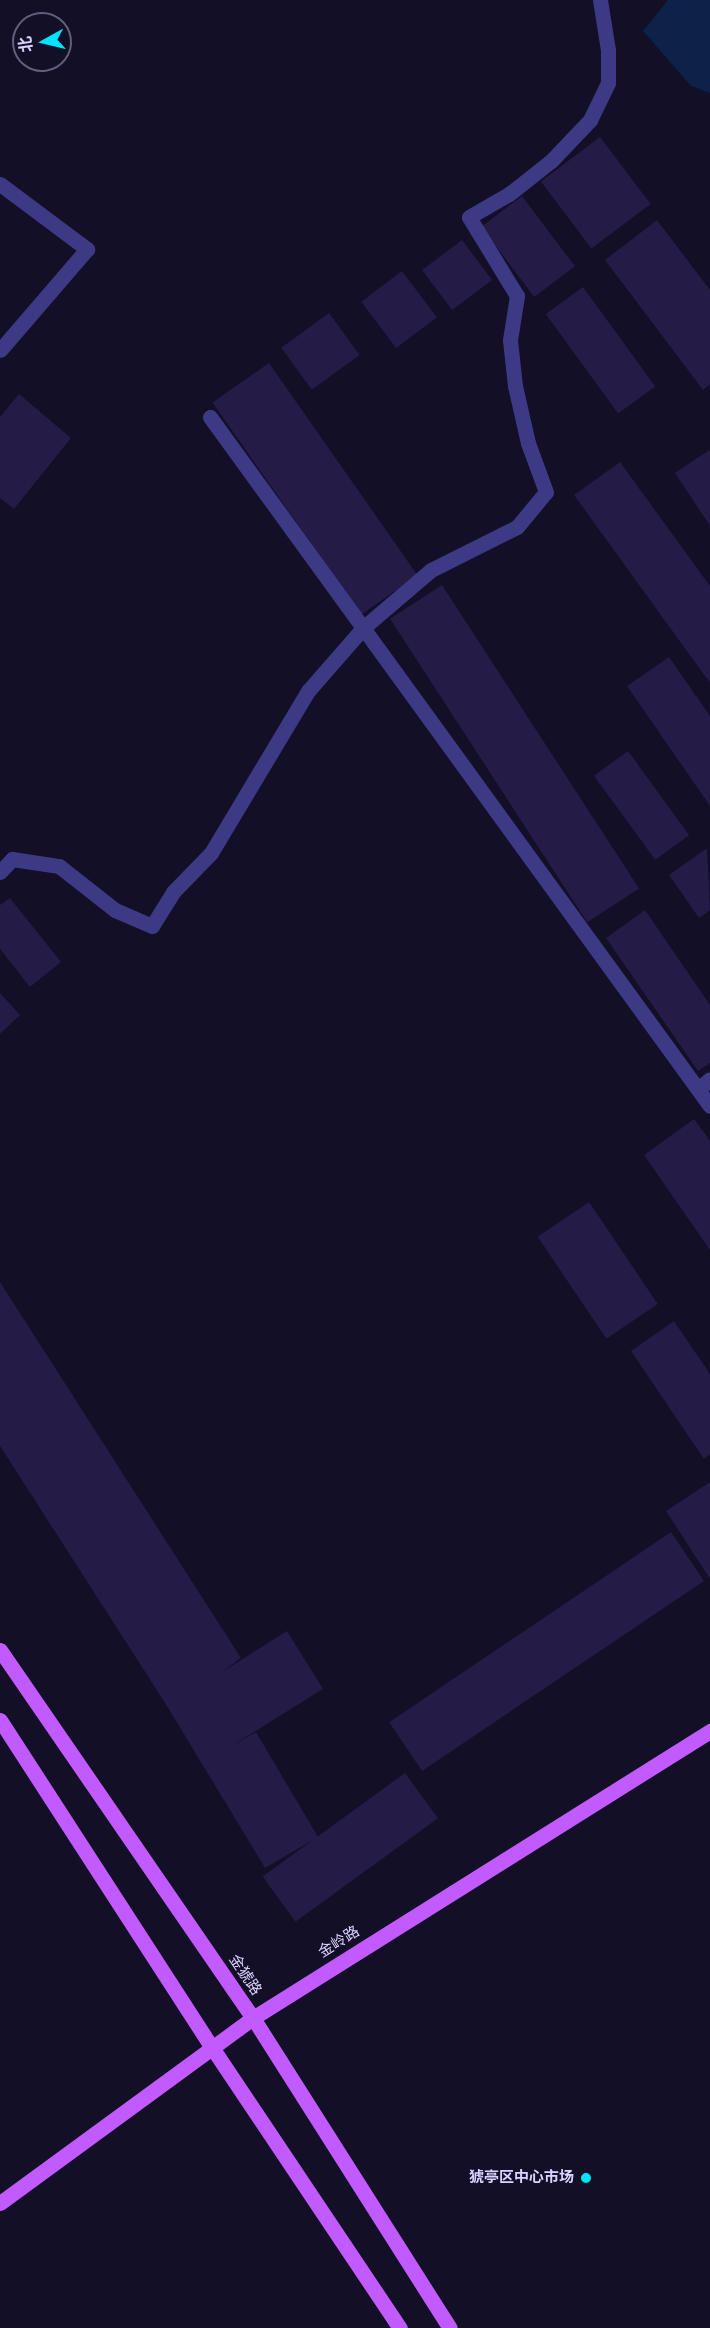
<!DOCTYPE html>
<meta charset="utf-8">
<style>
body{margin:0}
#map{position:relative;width:710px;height:2328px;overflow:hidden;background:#130f26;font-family:Figtree,"Noto Sans SC",sans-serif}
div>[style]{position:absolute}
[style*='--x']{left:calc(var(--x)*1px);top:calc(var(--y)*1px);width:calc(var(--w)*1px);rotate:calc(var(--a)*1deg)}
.water>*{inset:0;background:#0c2248}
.building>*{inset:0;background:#241b47;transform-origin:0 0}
.service>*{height:15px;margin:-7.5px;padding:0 7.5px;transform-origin:7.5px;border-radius:7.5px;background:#3d3a85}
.minor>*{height:15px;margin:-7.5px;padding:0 7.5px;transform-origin:7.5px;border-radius:7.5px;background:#3d3a85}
.primary>*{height:15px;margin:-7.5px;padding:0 7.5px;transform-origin:7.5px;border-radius:7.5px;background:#c25bff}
.dots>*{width:16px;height:16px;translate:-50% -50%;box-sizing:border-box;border:3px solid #130f26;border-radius:50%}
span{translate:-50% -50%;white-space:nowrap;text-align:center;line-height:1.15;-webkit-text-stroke:6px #130f26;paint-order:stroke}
.street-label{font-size:15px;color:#d9d4ff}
.poi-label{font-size:15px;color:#d9d4ff;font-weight:700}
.right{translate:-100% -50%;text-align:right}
.north{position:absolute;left:12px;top:12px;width:60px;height:60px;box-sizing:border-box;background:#130f26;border:2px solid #625e7d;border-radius:50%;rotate:262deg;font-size:16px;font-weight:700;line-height:24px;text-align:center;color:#d9d4ff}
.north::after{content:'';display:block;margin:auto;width:21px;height:27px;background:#00e5ff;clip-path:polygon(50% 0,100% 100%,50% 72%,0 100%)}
</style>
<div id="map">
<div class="water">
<div style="clip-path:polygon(668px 0,710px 0,710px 93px,691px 86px,643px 31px)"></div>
</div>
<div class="building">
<div style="left:600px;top:137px;width:84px;height:74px;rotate:53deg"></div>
<div style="left:522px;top:196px;width:88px;height:51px;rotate:53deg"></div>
<div style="clip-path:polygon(657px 220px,710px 290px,710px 384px,703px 390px,605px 260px)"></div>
<div style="left:462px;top:240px;width:50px;height:50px;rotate:53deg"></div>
<div style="left:402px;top:271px;width:58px;height:51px;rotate:53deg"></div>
<div style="left:583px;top:287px;width:123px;height:46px;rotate:54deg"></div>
<div style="left:329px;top:313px;width:52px;height:59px;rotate:54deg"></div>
<div style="left:269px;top:363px;width:259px;height:69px;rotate:55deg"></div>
<div style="clip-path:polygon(19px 394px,71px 438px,14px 509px,0 498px,0 417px)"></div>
<div style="clip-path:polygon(709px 450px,710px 452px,710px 526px,675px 473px)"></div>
<div style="clip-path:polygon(620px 462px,710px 586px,710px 683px,574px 495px)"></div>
<div style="left:442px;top:585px;width:362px;height:62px;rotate:57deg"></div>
<div style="clip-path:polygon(669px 657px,710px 716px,710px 806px,627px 686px)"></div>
<div style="left:628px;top:751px;width:104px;height:42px;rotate:54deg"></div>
<div style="clip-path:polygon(707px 848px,710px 910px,699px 918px,669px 875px)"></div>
<div style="clip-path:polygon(10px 898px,61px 962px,30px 987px,0 949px,0 905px)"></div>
<div style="clip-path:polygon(645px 910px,710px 1005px,710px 1063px,698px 1071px,606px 938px)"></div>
<div style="clip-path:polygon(0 993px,20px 1015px,0 1034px)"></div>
<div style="clip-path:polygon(694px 1119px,710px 1141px,710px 1250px,644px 1155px)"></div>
<div style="left:589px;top:1202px;width:123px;height:62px;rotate:56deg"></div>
<div style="clip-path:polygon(0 1282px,241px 1658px,222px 1672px,287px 1631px,323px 1689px,230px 1747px,256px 1732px,318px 1837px,265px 1868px,167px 1706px,0 1446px)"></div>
<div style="clip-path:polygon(674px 1321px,710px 1374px,710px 1454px,704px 1459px,631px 1351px)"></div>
<div style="clip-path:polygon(710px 1482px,710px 1579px,666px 1511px)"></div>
<div style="left:671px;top:1532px;width:59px;height:340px;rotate:56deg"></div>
<div style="left:405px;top:1773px;width:56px;height:176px;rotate:54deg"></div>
</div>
<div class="service">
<div style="--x:0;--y:184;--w:109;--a:36.8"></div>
<div style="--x:87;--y:249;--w:133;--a:130.7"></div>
<div style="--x:0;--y:872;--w:18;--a:-47"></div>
<div style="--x:12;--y:859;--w:48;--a:8.5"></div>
<div style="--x:59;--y:866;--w:71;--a:38.2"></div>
<div style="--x:115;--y:910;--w:40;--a:23.4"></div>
<div style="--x:152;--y:926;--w:40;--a:-58"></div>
<div style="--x:173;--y:892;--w:54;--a:-45.7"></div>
<div style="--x:211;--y:853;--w:189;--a:-59.1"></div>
<div style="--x:308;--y:691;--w:84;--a:-48.9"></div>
<div style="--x:363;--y:628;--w:89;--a:-40.5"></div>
<div style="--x:431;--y:570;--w:96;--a:-26.6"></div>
<div style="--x:517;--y:527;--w:45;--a:-50.4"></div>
<div style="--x:546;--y:492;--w:52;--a:-110.2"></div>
<div style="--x:528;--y:443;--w:58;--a:-102.8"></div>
<div style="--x:515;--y:386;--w:46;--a:-96.2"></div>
<div style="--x:510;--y:340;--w:45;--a:-81"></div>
<div style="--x:517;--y:296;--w:92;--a:-121.3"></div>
<div style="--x:469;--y:217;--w:46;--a:-29.9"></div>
<div style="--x:509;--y:194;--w:53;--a:-38.2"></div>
<div style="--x:551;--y:161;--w:57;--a:-46.4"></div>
<div style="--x:590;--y:120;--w:41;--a:-64.1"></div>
<div style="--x:608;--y:83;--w:33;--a:-90"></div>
<div style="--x:608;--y:50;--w:51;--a:-99.1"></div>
<div style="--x:699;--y:1088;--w:14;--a:-39"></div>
</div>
<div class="minor">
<div style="--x:210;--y:417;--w:851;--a:54.03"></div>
</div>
<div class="primary">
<div style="--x:0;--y:1650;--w:447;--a:55.5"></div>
<div style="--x:253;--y:2018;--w:367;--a:57.6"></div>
<div style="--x:0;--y:1720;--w:392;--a:57.1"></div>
<div style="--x:213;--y:2049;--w:336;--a:56.2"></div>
<div style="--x:0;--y:2203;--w:313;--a:-36.2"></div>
<div style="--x:253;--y:2018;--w:540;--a:-32.13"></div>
</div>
<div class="dots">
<div style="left:586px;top:2178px;background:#00e5ff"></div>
</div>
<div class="street-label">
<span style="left:339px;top:1942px;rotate:-32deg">金岭路</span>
<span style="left:245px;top:1975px;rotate:56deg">金猇路</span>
</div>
<div class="poi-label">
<span class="right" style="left:574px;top:2178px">猇亭区中心市场</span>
</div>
<div class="north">北</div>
</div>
